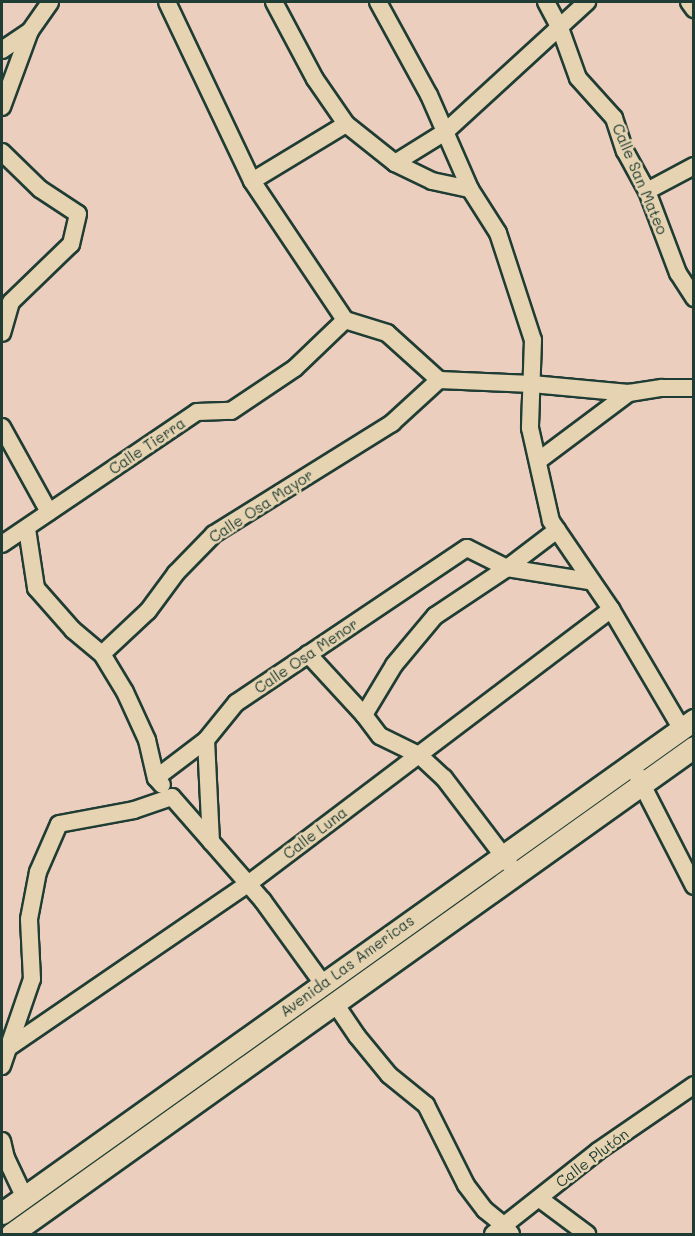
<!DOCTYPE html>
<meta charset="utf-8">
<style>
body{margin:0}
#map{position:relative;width:695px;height:1236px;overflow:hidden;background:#ebcebe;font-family:Mali,sans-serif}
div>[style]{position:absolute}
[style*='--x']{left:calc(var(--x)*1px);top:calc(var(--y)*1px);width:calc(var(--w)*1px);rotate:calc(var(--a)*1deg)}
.roads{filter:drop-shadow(2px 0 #1f3d34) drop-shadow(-2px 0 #1f3d34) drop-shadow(0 2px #1f3d34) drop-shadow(0 -2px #1f3d34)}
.minor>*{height:16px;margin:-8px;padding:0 8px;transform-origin:8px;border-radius:8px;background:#e6d3b1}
.tertiary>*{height:21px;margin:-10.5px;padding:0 10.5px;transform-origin:10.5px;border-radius:10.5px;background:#e6d3b1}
span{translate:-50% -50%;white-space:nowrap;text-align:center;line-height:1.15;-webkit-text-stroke:5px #e6d3b1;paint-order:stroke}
.street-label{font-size:15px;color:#1f3d34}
.frame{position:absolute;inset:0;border:3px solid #1f3d34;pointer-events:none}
</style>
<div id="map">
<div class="roads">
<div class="minor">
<div style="--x:167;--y:2;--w:198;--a:64.6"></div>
<div style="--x:252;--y:181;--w:167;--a:56.2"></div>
<div style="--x:274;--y:2;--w:87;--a:62"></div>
<div style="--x:315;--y:79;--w:55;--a:55.4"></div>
<div style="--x:346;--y:124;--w:63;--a:38.5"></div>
<div style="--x:395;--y:163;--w:41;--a:25.9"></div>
<div style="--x:432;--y:181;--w:39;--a:12"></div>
<div style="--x:378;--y:2;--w:106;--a:61.3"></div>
<div style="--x:429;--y:95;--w:103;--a:66.4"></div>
<div style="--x:470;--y:189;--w:52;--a:57.5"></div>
<div style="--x:498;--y:233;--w:113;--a:71.9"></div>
<div style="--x:533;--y:340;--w:88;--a:92"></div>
<div style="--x:530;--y:428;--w:95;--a:77.3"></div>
<div style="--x:551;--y:521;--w:107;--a:55.7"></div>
<div style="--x:611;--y:609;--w:138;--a:59.5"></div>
<div style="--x:546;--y:2;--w:30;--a:62"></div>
<div style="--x:560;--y:28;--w:53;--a:70.2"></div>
<div style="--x:578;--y:78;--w:54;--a:48"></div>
<div style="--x:614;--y:118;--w:35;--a:72"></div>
<div style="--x:625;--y:151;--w:46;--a:61.2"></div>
<div style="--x:647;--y:191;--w:88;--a:69.3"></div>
<div style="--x:678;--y:273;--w:30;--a:57"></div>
<div style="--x:689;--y:2;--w:9;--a:54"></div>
<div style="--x:2;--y:50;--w:34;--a:-34"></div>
<div style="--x:2;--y:107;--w:81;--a:-69.8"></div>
<div style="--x:30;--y:31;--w:35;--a:-55"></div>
<div style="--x:2;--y:152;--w:53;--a:44.2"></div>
<div style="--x:40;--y:189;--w:45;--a:33.3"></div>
<div style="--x:78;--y:214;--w:31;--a:103"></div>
<div style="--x:71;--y:244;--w:83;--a:136"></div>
<div style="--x:11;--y:302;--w:32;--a:106"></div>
<div style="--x:395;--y:163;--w:59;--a:-31.8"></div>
<div style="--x:445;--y:132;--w:193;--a:-42.5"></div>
<div style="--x:252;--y:181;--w:110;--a:-31.2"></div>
<div style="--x:647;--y:191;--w:53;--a:-28"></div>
<div style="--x:439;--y:380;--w:93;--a:2.5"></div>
<div style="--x:532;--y:384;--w:97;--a:5.3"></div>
<div style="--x:2;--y:427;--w:97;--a:61.1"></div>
<div style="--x:538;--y:461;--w:114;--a:-36.8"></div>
<div style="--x:629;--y:393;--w:33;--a:-9"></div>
<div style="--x:662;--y:388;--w:32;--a:0"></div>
<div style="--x:27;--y:529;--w:60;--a:81.3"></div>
<div style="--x:36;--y:588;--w:56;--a:48.6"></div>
<div style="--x:73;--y:630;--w:38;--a:40"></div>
<div style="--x:102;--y:654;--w:44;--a:58.8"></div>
<div style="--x:125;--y:692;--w:53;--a:65.4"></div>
<div style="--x:147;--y:740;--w:39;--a:77"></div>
<div style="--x:156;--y:778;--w:9;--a:49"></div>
<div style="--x:2;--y:544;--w:235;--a:-34.1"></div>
<div style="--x:197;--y:412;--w:34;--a:-2"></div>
<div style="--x:231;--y:411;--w:77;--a:-33.9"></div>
<div style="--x:295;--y:368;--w:69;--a:-43.8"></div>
<div style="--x:345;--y:320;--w:44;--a:17.2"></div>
<div style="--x:387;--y:333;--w:70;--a:42.1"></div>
<div style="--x:102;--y:654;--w:63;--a:-43.1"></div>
<div style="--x:148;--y:611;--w:47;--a:-53.6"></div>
<div style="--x:176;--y:573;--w:54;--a:-45.7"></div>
<div style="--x:214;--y:534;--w:210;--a:-31.9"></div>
<div style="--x:392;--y:423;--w:64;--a:-42.5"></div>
<div style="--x:308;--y:654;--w:83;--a:47.4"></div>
<div style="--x:364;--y:715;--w:26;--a:53"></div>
<div style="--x:380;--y:736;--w:43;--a:26"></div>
<div style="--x:419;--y:755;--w:34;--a:43"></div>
<div style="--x:444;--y:778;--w:109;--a:52.8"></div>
<div style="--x:364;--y:715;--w:58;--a:-59"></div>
<div style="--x:394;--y:665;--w:64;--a:-50.1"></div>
<div style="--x:435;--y:616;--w:87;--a:-33.7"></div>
<div style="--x:507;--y:568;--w:63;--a:-37.2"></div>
<div style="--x:206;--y:740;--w:102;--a:87.2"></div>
<div style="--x:631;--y:763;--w:138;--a:62.9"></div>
<div style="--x:156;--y:778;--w:63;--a:-37.2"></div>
<div style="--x:206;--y:740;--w:48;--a:-51"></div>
<div style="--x:236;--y:703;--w:278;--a:-33.9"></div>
<div style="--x:467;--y:548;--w:45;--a:26.6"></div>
<div style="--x:507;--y:568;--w:83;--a:9"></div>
<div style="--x:334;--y:1002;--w:41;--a:55.9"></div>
<div style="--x:357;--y:1036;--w:50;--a:50.6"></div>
<div style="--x:389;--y:1075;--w:48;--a:39"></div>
<div style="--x:426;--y:1105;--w:89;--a:63.4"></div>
<div style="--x:466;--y:1185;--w:31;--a:53"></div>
<div style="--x:485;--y:1210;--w:26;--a:39"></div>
<div style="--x:505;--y:1226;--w:10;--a:53"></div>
<div style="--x:11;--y:1046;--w:287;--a:-34.4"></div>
<div style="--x:248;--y:884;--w:455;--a:-37.1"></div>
<div style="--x:2;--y:1066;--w:92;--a:-71"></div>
<div style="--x:32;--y:979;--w:60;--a:-92.9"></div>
<div style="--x:29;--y:919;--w:48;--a:-79.2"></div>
<div style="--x:38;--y:872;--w:52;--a:-66.4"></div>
<div style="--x:59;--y:824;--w:76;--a:-10.6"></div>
<div style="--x:134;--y:810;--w:40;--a:-18.9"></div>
<div style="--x:172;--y:797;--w:138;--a:48.8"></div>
<div style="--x:263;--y:901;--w:102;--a:54.1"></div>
<div style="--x:2;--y:1141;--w:17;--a:77"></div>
<div style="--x:6;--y:1158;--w:42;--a:64.7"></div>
<div style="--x:540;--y:1199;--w:59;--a:36.7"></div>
<div style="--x:493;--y:1234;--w:134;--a:-38.3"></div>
<div style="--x:598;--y:1151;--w:116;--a:-34.5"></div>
</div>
<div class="tertiary">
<div style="--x:2;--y:1213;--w:850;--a:-35.47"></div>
<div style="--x:11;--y:1234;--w:839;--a:-35.49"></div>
</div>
</div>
<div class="street-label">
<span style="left:640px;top:179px;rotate:67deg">Calle San Mateo</span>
<span style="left:147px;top:446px;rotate:-34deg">Calle Tierra</span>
<span style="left:261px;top:506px;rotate:-33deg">Calle Osa Mayor</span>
<span style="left:306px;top:656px;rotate:-34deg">Calle Osa Menor</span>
<span style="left:315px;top:833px;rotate:-37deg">Calle Luna</span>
<span style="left:347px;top:966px;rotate:-36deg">Avenida Las Americas</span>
<span style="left:592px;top:1158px;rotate:-37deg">Calle Plutón</span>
</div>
<div class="frame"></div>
</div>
